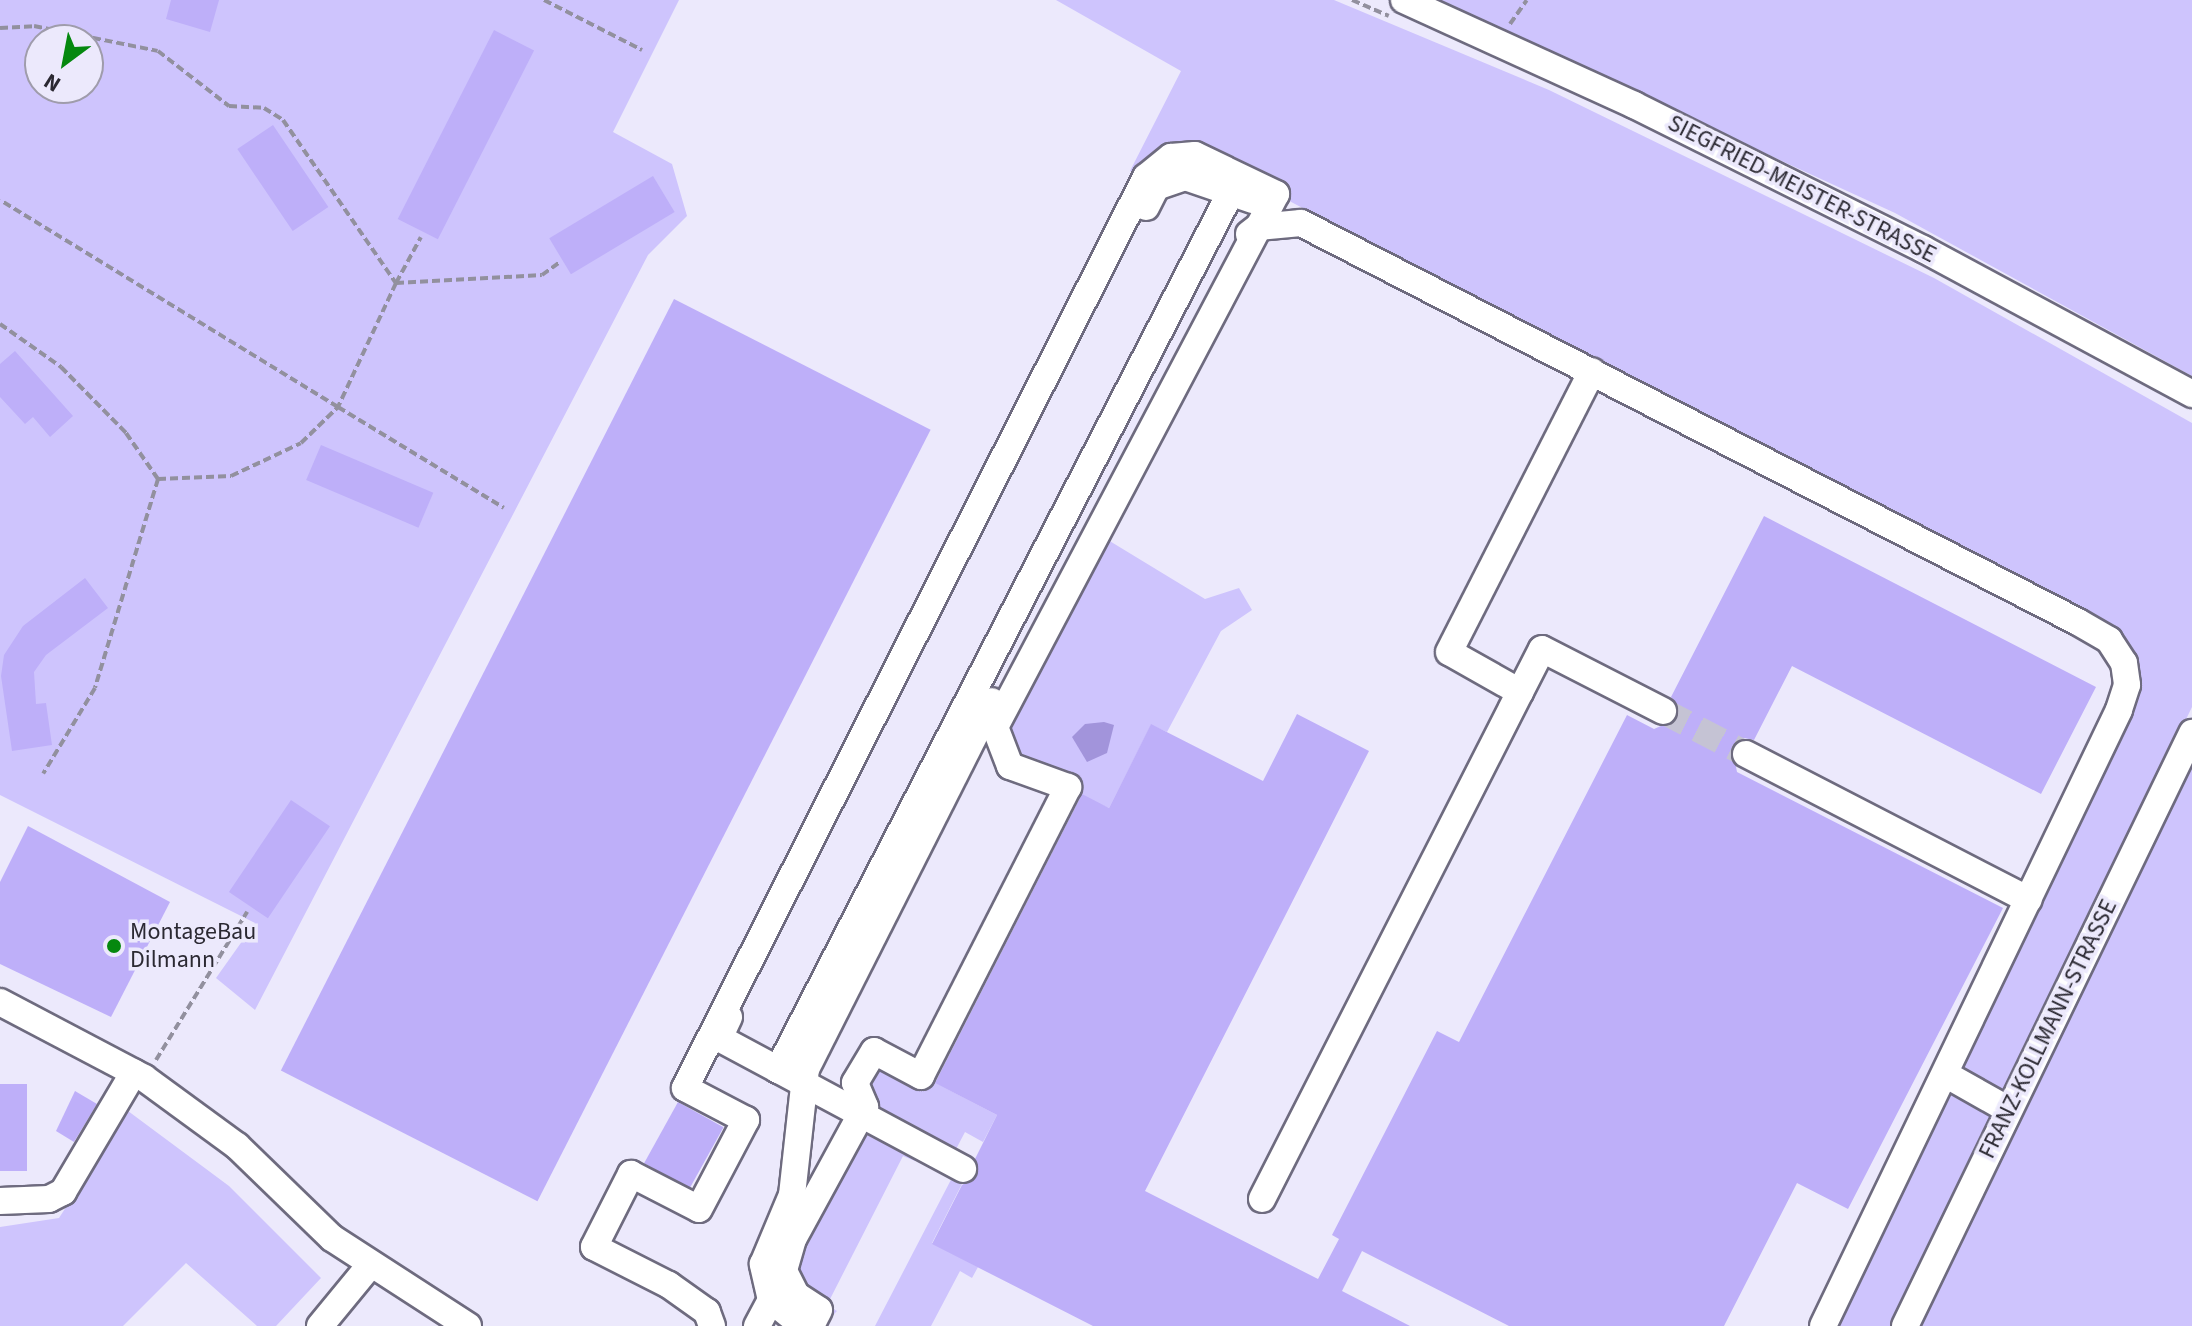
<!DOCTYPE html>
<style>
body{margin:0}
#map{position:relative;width:2192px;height:1326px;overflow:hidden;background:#ece9fc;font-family:"Source Sans 3",sans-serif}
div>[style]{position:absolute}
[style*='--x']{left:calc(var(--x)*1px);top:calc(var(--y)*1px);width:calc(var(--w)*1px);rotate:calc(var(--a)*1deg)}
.green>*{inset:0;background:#cec4fd}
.water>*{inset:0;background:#a294db}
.building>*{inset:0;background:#beaff9;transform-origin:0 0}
.minor-tunnel>*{height:26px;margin-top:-13px;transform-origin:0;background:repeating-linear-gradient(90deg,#c5c3d4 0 26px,transparent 0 39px)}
.path>*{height:4px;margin-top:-2px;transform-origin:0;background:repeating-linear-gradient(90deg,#92909e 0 8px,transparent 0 12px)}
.roads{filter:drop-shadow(2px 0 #6e6b7f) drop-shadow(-2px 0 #6e6b7f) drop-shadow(0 2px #6e6b7f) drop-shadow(0 -2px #6e6b7f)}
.minor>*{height:26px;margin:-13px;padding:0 13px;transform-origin:13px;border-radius:13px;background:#fff}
.dots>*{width:22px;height:22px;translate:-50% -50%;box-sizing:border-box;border:4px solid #ece9fc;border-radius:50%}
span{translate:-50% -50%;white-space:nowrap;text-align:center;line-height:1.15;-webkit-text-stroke:7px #ece9fc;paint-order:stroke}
.street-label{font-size:24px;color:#2b2932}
.poi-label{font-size:24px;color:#2b2932}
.left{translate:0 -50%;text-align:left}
.north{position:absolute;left:24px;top:24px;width:80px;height:80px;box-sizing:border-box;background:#ece9fc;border:2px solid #9f9cab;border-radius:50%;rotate:212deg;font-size:22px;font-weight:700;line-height:32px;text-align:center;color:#2b2932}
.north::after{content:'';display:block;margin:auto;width:28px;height:36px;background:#05880f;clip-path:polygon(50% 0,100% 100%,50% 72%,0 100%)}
</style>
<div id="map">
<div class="green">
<div style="clip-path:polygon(evenodd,0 0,679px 0,613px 132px,672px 164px,687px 216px,648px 255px,255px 1010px,216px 978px,255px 923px,0 795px,0 0,40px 40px,88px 40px,88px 88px,40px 88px,40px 40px)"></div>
<div style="clip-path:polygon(1056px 0,1334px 0,1549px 90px,1934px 278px,2192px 423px,2192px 707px,1890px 1326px,1833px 1326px,2132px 715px,2142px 684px,2136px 658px,2118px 631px,1875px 509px,1276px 194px,1130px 171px,1181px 71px)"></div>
<div style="clip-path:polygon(1432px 0,2192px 0,2192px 376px,1895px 213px)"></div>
<div style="clip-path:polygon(1246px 251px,1259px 257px,1108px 540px,1205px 599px,1239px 588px,1252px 610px,1221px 631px,1167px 732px,1151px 725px,1109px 808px,1010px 766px,995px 727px)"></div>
<div style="clip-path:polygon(2192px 756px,2192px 1326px,1919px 1326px)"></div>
<div style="clip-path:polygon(874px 1051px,997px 1115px,983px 1142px,965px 1132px,954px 1153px,865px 1107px)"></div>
<div style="clip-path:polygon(128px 1111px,229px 1186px,321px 1278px,276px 1326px,257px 1326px,186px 1263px,123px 1326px,0 1326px,0 1227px,59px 1218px)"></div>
<div style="clip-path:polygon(862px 1127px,911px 1150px,915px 1161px,903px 1156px,827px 1305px,837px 1311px,832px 1316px,796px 1295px,793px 1239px)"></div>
<div style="clip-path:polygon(955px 1172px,965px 1178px,932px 1243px,978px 1267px,972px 1278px,960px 1271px,931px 1326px,875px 1326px)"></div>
</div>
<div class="water">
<div style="clip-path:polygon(1104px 722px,1114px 725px,1107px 753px,1087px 762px,1072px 737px,1085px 724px)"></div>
</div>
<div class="building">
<div style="clip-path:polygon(171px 0,219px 0,210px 32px,166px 19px)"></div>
<div style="left:494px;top:30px;width:45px;height:212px;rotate:27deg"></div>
<div style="left:273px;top:125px;width:99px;height:43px;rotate:56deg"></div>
<div style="left:653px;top:176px;width:42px;height:121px;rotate:59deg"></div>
<div style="left:674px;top:299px;width:288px;height:866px;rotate:27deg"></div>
<div style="clip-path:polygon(15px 351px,73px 416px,50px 437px,33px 417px,25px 424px,0 397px,0 364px)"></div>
<div style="left:321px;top:445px;width:122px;height:38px;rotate:23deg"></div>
<div style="clip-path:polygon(1764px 516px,2096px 687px,2041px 794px,1792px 666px,1754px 740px,1744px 738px,1732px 746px,1737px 772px,2003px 908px,1848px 1209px,1797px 1183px,1724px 1326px,1509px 1326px,1362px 1251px,1342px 1291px,1410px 1326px,1093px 1326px,932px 1244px,962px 1185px,977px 1176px,975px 1159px,997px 1115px,935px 1083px,1082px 794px,1109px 808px,1151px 724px,1263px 781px,1297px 714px,1369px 751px,1145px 1191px,1318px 1279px,1339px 1239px,1332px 1235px,1437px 1031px,1459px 1042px,1627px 715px,1654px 729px,1677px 719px,1679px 709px,1671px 697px)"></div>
<div style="clip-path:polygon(85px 578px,108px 608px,46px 655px,34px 672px,36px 704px,46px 703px,52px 745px,12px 751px,1px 676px,4px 655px,23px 626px)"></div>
<div style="left:291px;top:800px;width:47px;height:111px;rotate:34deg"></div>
<div style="clip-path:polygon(28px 826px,170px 902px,111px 1017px,0 964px,0 882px)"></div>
<div style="left:0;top:1084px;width:27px;height:87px"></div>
<div style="clip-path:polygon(75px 1091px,97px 1104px,74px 1142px,56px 1131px)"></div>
<div style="left:678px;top:1102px;width:52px;height:70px;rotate:29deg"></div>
</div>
<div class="minor-tunnel">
<div style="--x:1663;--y:711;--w:93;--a:27.4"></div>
</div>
<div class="path">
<div style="--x:544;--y:0;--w:110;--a:27"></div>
<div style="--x:1352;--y:0;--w:40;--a:23.4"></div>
<div style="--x:1510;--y:24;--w:29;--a:-55"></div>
<div style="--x:0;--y:28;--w:34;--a:-3"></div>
<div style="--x:34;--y:26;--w:126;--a:11.4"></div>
<div style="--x:158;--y:51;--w:90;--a:37.8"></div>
<div style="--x:229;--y:106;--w:35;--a:3"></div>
<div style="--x:264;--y:108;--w:22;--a:32"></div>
<div style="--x:283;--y:120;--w:198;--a:55.3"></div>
<div style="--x:396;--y:283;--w:137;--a:115.1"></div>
<div style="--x:338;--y:407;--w:396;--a:-148.5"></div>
<div style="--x:396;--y:283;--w:146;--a:-3.1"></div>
<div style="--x:542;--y:275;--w:22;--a:-36"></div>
<div style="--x:396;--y:283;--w:52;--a:-61.5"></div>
<div style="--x:0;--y:324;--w:75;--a:35.2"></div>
<div style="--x:61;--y:367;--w:93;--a:45.4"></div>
<div style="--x:126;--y:433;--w:56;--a:55.2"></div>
<div style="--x:158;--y:479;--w:218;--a:106.8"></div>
<div style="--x:95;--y:688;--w:100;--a:121.2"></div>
<div style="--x:158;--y:479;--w:73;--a:-2.4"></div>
<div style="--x:231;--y:476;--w:77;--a:-25.2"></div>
<div style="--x:301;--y:443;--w:52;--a:-44.2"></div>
<div style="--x:338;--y:407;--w:194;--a:31.3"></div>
<div style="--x:156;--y:1060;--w:174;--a:-58.4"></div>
</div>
<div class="roads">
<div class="minor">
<div style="--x:1404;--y:0;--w:253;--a:24.5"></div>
<div style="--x:1634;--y:105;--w:323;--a:26.5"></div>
<div style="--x:1923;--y:249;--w:306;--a:28.3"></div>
<div style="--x:1146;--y:207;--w:22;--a:-63"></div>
<div style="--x:1156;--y:187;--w:31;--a:-19"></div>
<div style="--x:1185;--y:177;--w:72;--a:18.7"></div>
<div style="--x:1249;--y:234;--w:11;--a:-38"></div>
<div style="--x:1258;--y:227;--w:43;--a:-5.3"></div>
<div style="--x:1301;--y:223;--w:873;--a:27.18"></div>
<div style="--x:2078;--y:622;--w:36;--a:30"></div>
<div style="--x:2109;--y:640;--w:27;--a:57"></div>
<div style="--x:2124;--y:663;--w:22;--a:82"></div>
<div style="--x:2127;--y:685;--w:26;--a:108"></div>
<div style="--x:2119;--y:710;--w:683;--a:115.67"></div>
<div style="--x:1520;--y:692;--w:48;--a:-62.9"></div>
<div style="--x:1542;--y:649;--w:136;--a:27.1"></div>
<div style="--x:1746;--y:754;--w:318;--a:27.3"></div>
<div style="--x:0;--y:1002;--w:163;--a:27.8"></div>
<div style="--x:144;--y:1078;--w:115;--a:36.2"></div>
<div style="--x:237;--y:1146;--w:132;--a:44.1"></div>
<div style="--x:332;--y:1238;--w:162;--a:32.9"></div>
<div style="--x:729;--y:1017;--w:23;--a:115"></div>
<div style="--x:719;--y:1038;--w:277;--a:28.2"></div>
<div style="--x:778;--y:1070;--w:990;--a:-62.71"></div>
<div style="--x:1945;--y:1074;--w:73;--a:29.4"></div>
<div style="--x:1262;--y:1199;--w:569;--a:-63.03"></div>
<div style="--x:1520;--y:692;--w:81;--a:-150.6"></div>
<div style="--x:1449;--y:652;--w:315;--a:-63"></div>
<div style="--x:0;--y:1201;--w:49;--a:-2.3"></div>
<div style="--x:49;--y:1199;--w:16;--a:-27"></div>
<div style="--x:63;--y:1192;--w:139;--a:-59.4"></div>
<div style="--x:320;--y:1326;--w:80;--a:-50.6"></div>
<div style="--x:712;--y:1326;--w:15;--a:-110"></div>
<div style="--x:707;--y:1312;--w:47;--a:-144.6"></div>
<div style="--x:669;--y:1285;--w:84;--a:-153.1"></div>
<div style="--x:594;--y:1247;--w:82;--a:-63.1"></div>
<div style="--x:631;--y:1174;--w:76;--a:27.2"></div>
<div style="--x:699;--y:1209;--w:101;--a:-62.2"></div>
<div style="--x:746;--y:1120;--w:69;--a:-152.3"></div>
<div style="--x:685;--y:1088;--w:1021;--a:-63.16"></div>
<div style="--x:1146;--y:177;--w:32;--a:-39"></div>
<div style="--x:1171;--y:157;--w:24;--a:-5"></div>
<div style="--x:1195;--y:155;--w:90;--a:25.7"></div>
<div style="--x:1276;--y:194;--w:603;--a:117.8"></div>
<div style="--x:995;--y:727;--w:42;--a:69"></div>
<div style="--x:1010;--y:766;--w:62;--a:19.9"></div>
<div style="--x:1068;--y:787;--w:324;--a:117"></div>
<div style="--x:921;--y:1076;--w:53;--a:-152"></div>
<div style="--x:874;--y:1051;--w:37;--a:121"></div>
<div style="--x:855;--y:1083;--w:26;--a:67"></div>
<div style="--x:865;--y:1107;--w:150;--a:118.6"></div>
<div style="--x:793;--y:1239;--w:33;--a:106"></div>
<div style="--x:784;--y:1271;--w:27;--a:63"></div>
<div style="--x:796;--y:1295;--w:27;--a:33"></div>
<div style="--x:819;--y:1310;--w:18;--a:117"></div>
<div style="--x:757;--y:1326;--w:30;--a:-62"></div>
<div style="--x:803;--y:1326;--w:41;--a:-140.9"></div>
<div style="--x:771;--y:1300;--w:37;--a:-103"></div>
<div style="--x:763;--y:1264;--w:75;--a:-67.2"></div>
<div style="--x:792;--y:1195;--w:127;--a:-83.7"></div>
<div style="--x:806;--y:1069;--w:412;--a:-63.2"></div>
<div style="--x:1905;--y:1326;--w:659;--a:-64.17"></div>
</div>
</div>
<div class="dots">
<div style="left:114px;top:946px;background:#05880f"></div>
</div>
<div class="street-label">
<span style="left:1802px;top:189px;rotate:27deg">SIEGFRIED-MEISTER-STRASSE</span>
<span style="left:2048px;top:1029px;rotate:-64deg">FRANZ-KOLLMANN-STRASSE</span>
</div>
<div class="poi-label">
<span class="left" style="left:130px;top:946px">MontageBau<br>Dilmann</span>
</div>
<div class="north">N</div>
</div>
